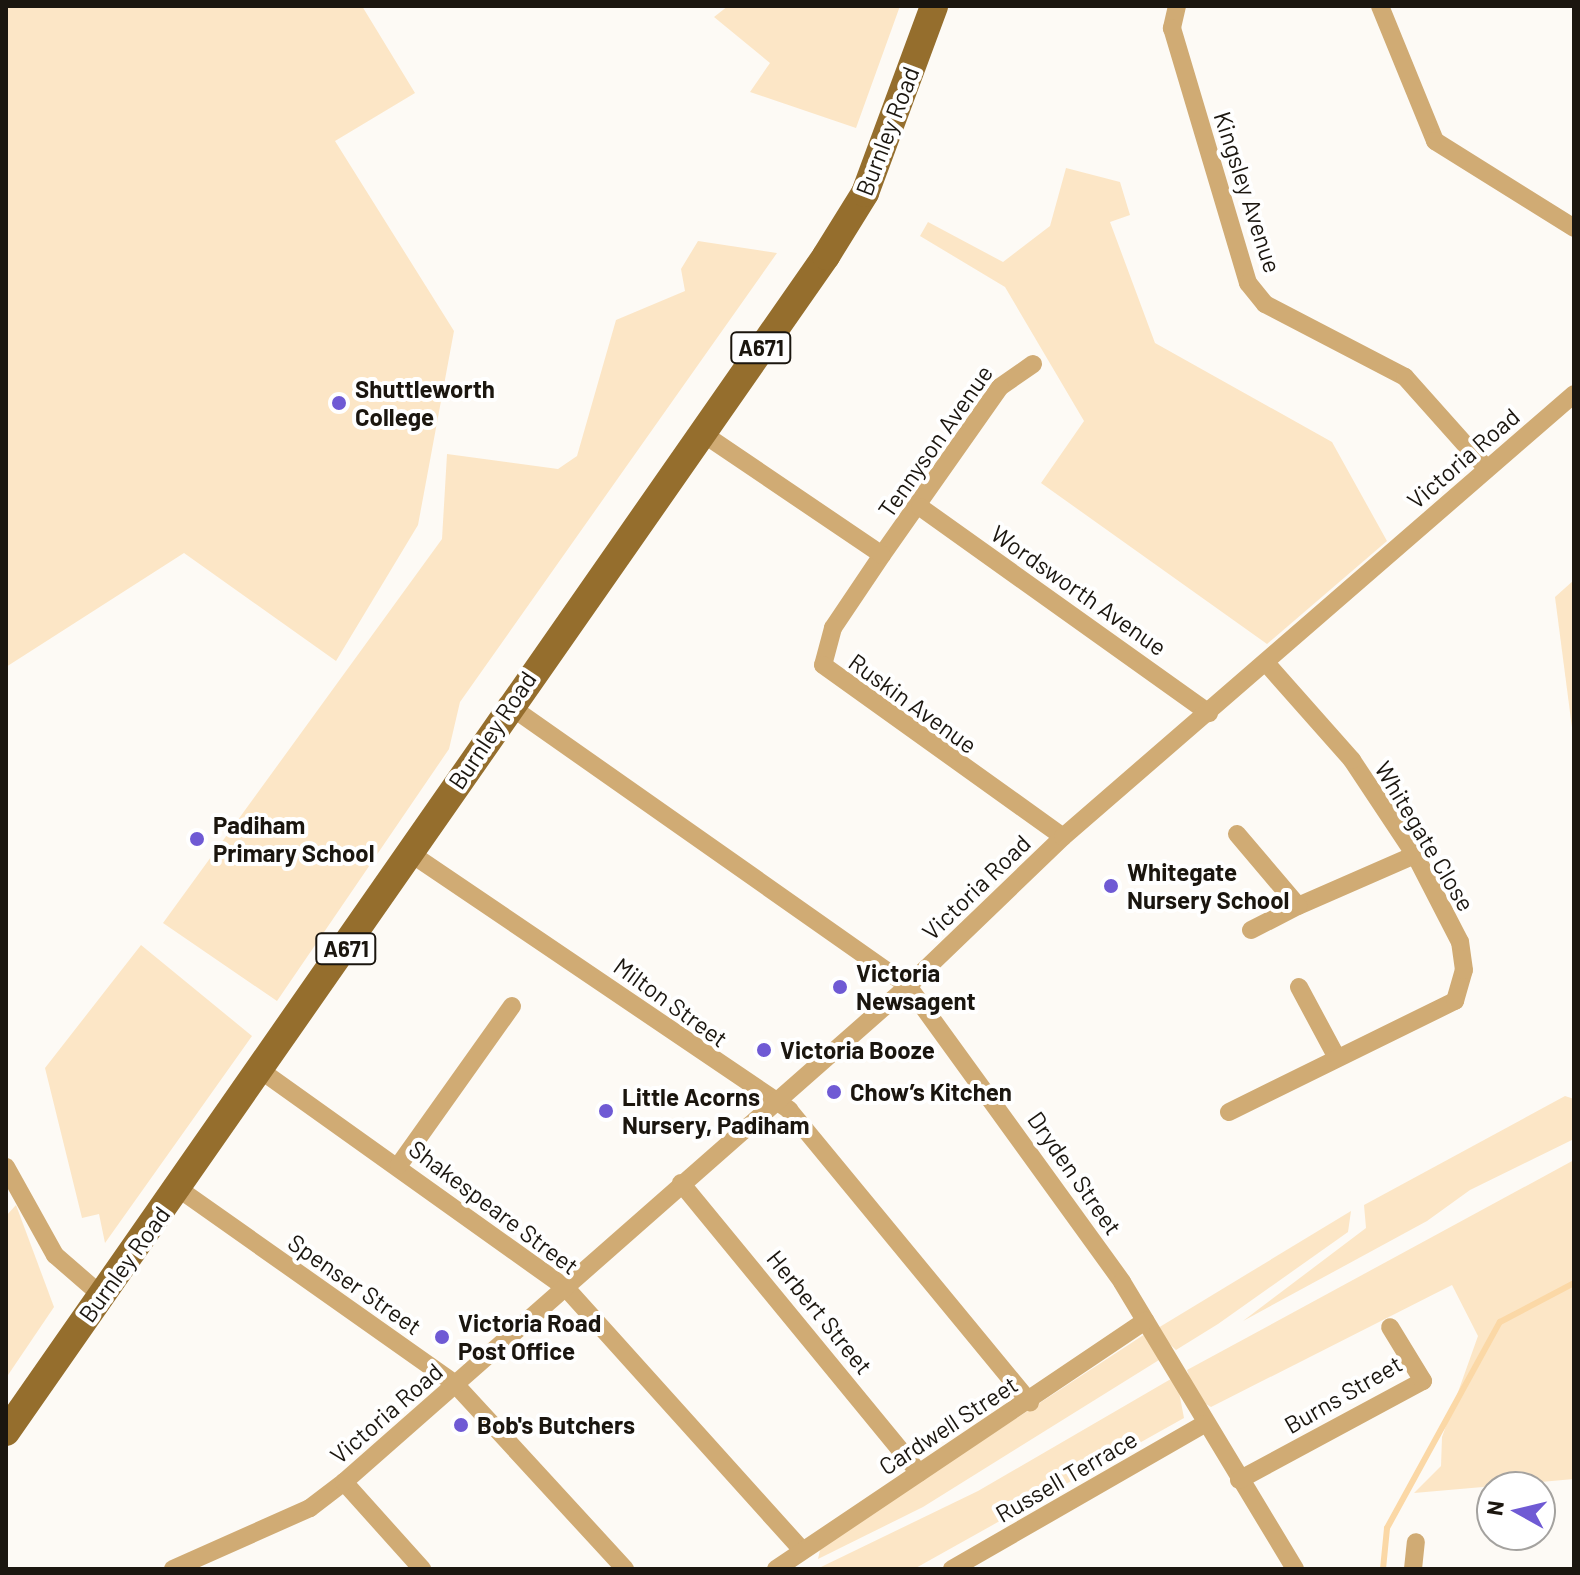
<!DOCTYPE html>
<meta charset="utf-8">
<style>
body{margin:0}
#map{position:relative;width:1580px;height:1575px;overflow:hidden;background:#fdfaf5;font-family:Barlow,sans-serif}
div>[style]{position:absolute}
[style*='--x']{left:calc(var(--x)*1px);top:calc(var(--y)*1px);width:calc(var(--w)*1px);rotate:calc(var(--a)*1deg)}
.green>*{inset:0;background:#fce6c6}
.stream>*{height:6px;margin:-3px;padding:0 3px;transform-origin:3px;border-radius:3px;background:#fbd8a6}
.minor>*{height:18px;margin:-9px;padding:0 9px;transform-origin:9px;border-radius:9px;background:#d0ab74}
.primary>*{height:28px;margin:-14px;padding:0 14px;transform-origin:14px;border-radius:14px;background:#956e2d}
.dots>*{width:22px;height:22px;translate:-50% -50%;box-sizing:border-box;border:4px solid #fff;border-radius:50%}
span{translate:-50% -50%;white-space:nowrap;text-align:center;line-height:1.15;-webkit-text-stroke:8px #fff;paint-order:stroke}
.shield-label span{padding:2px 6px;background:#fff;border:2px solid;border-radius:6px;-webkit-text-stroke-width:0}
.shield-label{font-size:22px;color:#1b160f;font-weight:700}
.street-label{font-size:24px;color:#1b160f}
.poi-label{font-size:24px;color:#1b160f;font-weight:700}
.left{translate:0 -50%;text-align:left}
.frame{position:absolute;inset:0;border:8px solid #1b160f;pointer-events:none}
.north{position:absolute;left:1476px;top:1471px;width:80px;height:80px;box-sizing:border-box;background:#fff;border:2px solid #a4a29f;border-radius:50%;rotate:278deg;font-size:22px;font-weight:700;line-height:32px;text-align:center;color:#1b160f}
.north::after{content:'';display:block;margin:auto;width:28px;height:36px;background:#6f5ad4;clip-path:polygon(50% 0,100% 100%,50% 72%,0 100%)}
</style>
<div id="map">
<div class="green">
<div style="clip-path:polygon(6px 6px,362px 6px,415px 93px,335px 141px,454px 331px,418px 525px,336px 661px,184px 553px,6px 667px)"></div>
<div style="clip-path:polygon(728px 6px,900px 6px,856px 128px,750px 92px,770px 63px,714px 17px)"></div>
<div style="clip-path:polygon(1066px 168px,1120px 182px,1130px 215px,1110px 222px,1155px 343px,1332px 442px,1387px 541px,1267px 644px,1041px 483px,1084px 421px,1005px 287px,920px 236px,928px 222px,1003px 262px,1050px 226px)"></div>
<div style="clip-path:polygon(698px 241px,777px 253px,460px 702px,449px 749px,277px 1001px,163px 923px,442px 539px,447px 454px,558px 469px,577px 456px,616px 320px,685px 291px,681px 269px)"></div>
<div style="clip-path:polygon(1574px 580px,1574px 743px,1555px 597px)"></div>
<div style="clip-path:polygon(141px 945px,252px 1036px,105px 1243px,99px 1214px,82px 1218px,45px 1068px)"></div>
<div style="clip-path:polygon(1565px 1096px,1574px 1099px,1574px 1139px,1470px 1190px,1427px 1221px,1243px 1321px,1366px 1228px,1364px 1205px)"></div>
<div style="clip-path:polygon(1574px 1160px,1574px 1479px,1414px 1493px,1441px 1466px,1442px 1437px,1478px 1336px,1452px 1285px,1211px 1407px,1196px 1398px,1187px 1370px)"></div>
<div style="clip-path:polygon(16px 1205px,54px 1307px,6px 1378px,6px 1216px)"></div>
<div style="clip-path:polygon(1351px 1211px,1348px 1232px,1218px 1324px,1176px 1350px,1164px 1339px,1158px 1328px)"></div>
<div style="clip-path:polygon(1145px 1334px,1159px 1360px,923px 1507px,818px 1559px,821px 1546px)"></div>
<div style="clip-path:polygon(1176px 1376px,1184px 1418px,914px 1569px,821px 1567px,978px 1491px)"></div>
</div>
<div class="stream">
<div style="--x:1383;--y:1569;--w:41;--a:-84.4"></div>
<div style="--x:1387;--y:1528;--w:235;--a:-61.3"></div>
<div style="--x:1500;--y:1322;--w:84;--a:-27.8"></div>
</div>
<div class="minor">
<div style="--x:1177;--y:6;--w:23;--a:103"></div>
<div style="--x:1172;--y:28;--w:266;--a:73.4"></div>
<div style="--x:1248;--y:283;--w:27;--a:51"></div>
<div style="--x:1265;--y:304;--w:158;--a:27.5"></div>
<div style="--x:1405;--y:377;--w:122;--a:48.3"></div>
<div style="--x:1380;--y:6;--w:146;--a:67.8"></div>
<div style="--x:1435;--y:141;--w:164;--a:32"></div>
<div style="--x:1033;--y:364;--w:40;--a:145.1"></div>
<div style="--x:1000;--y:387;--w:205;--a:125.1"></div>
<div style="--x:882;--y:555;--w:88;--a:123.9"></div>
<div style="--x:833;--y:628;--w:38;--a:105"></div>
<div style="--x:823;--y:665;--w:295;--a:35.6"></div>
<div style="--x:702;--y:433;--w:217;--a:34.1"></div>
<div style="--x:920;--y:507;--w:355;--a:35.5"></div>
<div style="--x:507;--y:704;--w:490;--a:35.1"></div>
<div style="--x:908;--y:986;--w:365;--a:54.1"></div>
<div style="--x:1122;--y:1282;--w:335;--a:58.9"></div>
<div style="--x:1237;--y:834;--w:94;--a:49.7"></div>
<div style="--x:1298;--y:906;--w:128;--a:-23.6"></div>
<div style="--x:410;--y:853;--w:458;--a:34.1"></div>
<div style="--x:789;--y:1110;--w:379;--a:50.5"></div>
<div style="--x:1251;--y:930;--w:53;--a:-27.1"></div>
<div style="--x:1299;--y:987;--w:78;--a:61.8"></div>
<div style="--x:263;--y:1072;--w:372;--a:35.5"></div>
<div style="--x:566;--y:1288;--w:353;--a:48"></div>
<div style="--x:1229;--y:1112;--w:252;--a:-26.2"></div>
<div style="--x:1455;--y:1001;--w:32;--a:-74"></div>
<div style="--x:1464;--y:970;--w:28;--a:-98"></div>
<div style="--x:1460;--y:942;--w:98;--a:-117.3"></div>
<div style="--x:1415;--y:855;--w:114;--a:-123.6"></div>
<div style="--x:1352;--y:760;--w:127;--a:-131.5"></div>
<div style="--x:399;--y:1165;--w:195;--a:-54.6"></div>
<div style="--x:6;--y:1167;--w:101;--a:60.9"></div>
<div style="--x:55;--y:1255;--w:61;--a:41"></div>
<div style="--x:681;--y:1183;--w:375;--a:50.6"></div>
<div style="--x:179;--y:1189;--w:338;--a:35.2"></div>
<div style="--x:455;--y:1384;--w:251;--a:47.4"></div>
<div style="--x:1239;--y:1480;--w:209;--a:-28.3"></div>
<div style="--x:1423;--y:1381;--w:63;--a:-121.4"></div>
<div style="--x:344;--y:1482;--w:117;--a:48.1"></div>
<div style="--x:173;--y:1569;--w:150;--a:-24"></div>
<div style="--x:310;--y:1508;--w:43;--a:-37.4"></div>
<div style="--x:344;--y:1482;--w:751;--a:-41.33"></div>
<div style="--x:908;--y:986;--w:215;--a:-43.9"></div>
<div style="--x:1063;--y:837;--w:676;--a:-40.92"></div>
<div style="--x:776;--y:1569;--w:445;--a:-33.9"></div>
<div style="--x:952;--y:1569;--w:291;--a:-29.9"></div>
<div style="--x:1413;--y:1569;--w:27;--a:-84"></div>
</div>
<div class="primary">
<div style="--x:6;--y:1432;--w:1434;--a:-55.11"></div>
<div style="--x:826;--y:256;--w:74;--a:-58.2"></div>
<div style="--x:865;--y:193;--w:199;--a:-69.7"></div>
</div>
<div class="dots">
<div style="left:339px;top:403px;background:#6f5ad4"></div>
<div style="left:197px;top:839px;background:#6f5ad4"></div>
<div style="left:1111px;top:886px;background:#6f5ad4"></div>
<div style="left:840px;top:987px;background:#6f5ad4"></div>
<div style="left:764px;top:1050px;background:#6f5ad4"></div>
<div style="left:834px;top:1092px;background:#6f5ad4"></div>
<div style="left:606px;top:1111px;background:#6f5ad4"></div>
<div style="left:442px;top:1337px;background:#6f5ad4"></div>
<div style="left:461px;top:1425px;background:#6f5ad4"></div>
</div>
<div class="shield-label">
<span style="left:761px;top:348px">A671</span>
<span style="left:346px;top:949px">A671</span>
</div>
<div class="street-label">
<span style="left:887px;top:131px;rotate:-69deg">Burnley Road</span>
<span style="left:1248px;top:192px;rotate:72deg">Kingsley Avenue</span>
<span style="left:935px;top:441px;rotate:-55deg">Tennyson Avenue</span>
<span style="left:1463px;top:458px;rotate:-41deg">Victoria Road</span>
<span style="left:1079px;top:590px;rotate:35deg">Wordsworth Avenue</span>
<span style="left:913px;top:703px;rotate:36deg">Ruskin Avenue</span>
<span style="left:492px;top:730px;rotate:-56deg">Burnley Road</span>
<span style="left:1425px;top:836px;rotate:59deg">Whitegate Close</span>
<span style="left:976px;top:887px;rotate:-44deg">Victoria Road</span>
<span style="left:671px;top:1002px;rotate:36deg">Milton Street</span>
<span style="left:1075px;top:1173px;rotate:55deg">Dryden Street</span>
<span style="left:494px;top:1207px;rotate:37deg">Shakespeare Street</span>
<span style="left:124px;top:1264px;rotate:-54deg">Burnley Road</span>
<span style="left:355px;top:1284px;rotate:35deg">Spenser Street</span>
<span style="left:820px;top:1312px;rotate:51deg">Herbert Street</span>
<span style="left:1343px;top:1394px;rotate:-30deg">Burns Street</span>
<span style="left:386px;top:1413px;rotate:-41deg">Victoria Road</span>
<span style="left:948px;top:1425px;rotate:-33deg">Cardwell Street</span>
<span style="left:1066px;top:1476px;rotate:-30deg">Russell Terrace</span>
</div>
<div class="poi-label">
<span class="left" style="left:355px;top:403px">Shuttleworth<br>College</span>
<span class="left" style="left:213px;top:839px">Padiham<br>Primary School</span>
<span class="left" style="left:1127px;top:886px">Whitegate<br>Nursery School</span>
<span class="left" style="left:856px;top:987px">Victoria<br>Newsagent</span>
<span class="left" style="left:780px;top:1050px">Victoria Booze</span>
<span class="left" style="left:850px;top:1092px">Chow’s Kitchen</span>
<span class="left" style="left:622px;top:1111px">Little Acorns<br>Nursery, Padiham</span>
<span class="left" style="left:458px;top:1337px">Victoria Road<br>Post Office</span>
<span class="left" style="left:477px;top:1425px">Bob's Butchers</span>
</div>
<div class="frame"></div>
<div class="north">N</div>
</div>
